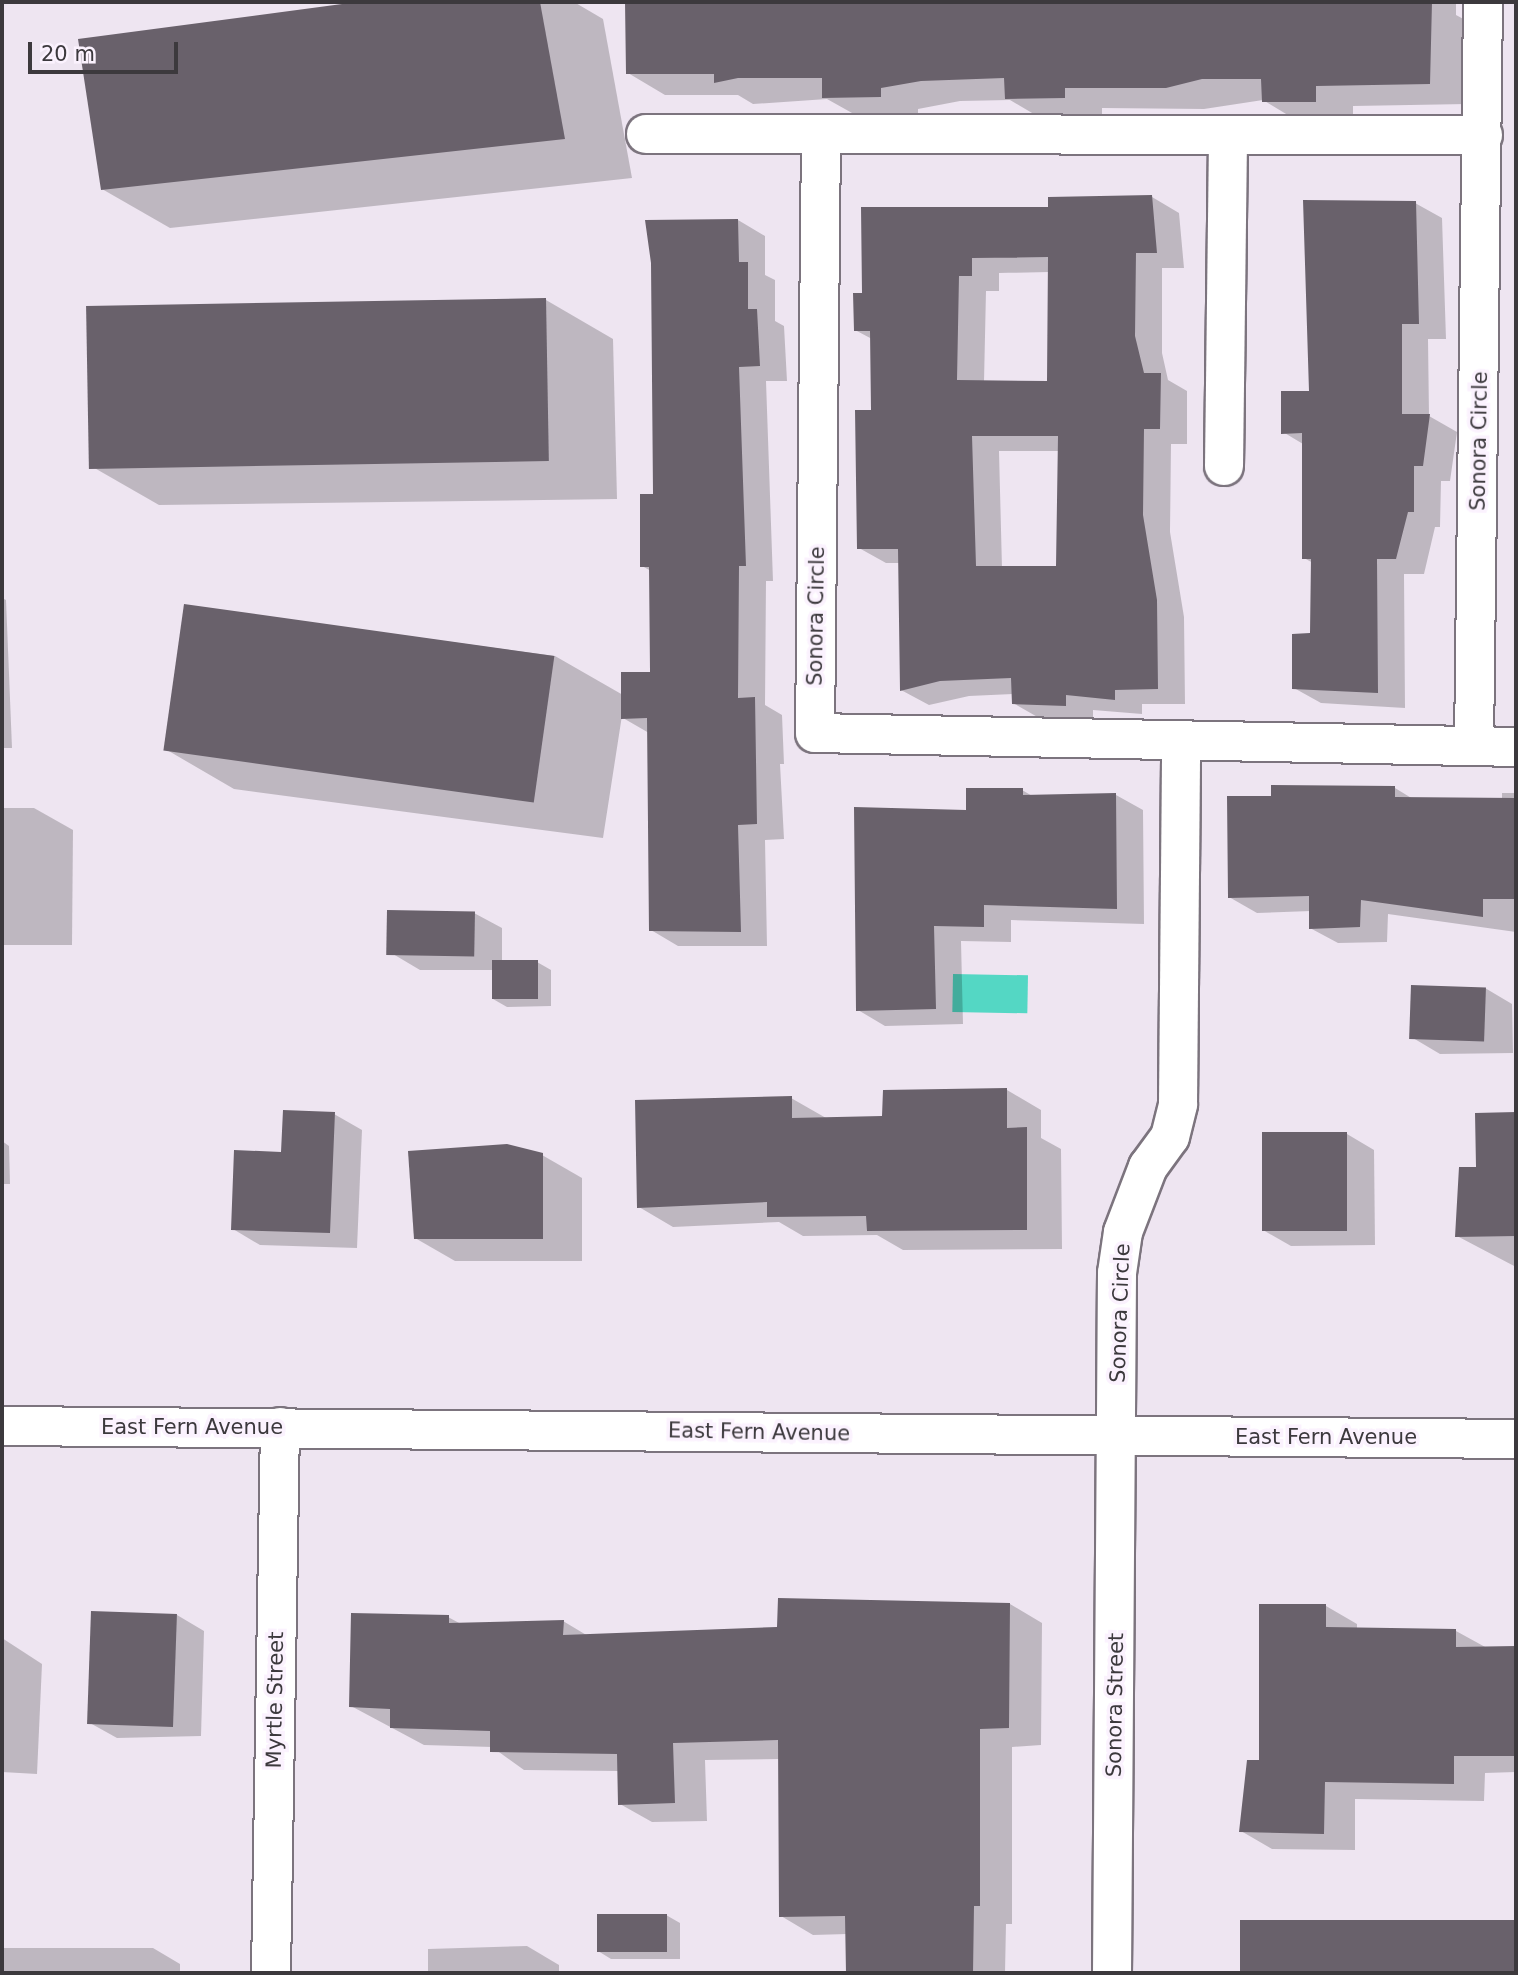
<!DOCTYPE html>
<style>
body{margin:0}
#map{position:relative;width:1518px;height:1975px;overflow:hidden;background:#eee5f1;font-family:"DejaVu Sans",sans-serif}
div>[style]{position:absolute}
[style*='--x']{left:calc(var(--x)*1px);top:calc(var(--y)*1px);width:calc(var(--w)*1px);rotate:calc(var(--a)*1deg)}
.water>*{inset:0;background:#54d7c4;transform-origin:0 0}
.shadow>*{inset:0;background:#0003;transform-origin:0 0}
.building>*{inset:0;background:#69616b;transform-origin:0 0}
.roads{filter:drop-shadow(2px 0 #7c747e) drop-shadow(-2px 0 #7c747e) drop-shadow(0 2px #7c747e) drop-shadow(0 -2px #7c747e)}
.minor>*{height:38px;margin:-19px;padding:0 19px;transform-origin:19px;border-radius:19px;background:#fff}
span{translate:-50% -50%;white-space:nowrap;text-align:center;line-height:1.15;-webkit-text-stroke:7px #fbf2fe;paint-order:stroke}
.street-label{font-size:21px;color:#3c393d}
.frame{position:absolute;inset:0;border:4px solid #3c393d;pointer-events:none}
.scale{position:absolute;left:28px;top:42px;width:150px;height:32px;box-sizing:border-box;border:4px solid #3c393d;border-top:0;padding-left:9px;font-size:21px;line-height:24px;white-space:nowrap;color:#3c393d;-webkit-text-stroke:5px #fbf2fe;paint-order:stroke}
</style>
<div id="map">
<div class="water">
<div style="left:953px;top:974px;width:75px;height:38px;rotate:1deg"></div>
</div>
<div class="shadow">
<div style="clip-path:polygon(371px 2px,574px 2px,603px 19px,632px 178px,170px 228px,102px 189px,80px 41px)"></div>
<div style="clip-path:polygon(626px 2px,1456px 2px,1456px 15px,1469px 22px,1467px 104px,1353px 106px,1353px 123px,1301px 123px,1263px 100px,1204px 109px,1102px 108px,1102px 119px,1044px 120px,1010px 100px,960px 101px,918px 109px,918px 117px,861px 118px,827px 99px,753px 104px,738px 95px,665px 95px,628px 73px)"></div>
<div style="clip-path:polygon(evenodd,1152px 197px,1179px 213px,1184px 268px,1162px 268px,1162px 353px,1168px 380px,1187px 391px,1187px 444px,1171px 444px,1170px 532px,1184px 617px,1185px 704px,1142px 704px,1142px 714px,1093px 710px,1093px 721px,1041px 719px,1013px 703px,1013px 694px,969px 696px,929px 705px,901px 690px,900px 563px,886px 563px,859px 548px,873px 411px,872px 339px,855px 330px,864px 294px,1050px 209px,1152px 197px,1049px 272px,1049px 383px,984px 382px,986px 291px,999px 291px,999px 273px,1049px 272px,1152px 197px,999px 451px,1060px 451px,1058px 567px,1002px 568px,999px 451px)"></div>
<div style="clip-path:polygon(1415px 203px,1442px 218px,1446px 339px,1428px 339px,1429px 416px,1457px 432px,1450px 481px,1441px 481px,1440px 527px,1435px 527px,1424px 574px,1404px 574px,1405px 708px,1321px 703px,1294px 688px,1312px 635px,1313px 563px,1304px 558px,1303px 444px,1283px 432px,1310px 393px)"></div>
<div style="clip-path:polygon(738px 220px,765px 236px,765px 275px,775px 280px,775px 321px,784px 326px,787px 381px,766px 381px,773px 581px,766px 581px,765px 705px,782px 715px,784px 764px,780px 764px,784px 839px,765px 840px,767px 946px,678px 946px,651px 930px,649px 733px,623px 718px,623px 709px,603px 838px,234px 789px,167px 750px,186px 606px,555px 656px,623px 695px,652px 674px,651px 571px,642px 566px,655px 496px)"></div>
<div style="clip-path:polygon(546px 300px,613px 339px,617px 499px,159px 505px,91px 466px)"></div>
<div style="clip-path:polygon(2px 598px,6px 600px,12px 748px,2px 748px)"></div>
<div style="clip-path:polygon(1395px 788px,1413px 799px,1502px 800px,1502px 793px,1516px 793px,1516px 932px,1388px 914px,1387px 942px,1338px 943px,1310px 928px,1311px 911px,1257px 913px,1229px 897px,1272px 798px)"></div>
<div style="clip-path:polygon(1022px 790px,1034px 797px,1116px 795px,1143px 810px,1144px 924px,1011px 920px,1011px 942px,961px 941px,963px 1024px,885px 1026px,858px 1010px)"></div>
<div style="clip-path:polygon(2px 808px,34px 808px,73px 830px,72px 945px,2px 945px)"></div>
<div style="clip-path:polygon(474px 913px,502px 928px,502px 963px,537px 962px,551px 970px,551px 1006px,507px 1007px,493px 999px,494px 970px,420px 970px,393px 954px)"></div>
<div style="clip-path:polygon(1485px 988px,1512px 1004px,1513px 1053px,1440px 1054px,1413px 1038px)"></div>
<div style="clip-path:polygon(1007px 1090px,1041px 1110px,1041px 1138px,1061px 1149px,1062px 1249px,903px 1250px,877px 1235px,803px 1236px,779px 1222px,673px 1227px,639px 1207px,791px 1098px,826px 1118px,884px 1117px)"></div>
<div style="clip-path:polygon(334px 1114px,362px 1130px,357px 1248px,260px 1245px,233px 1229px,283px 1154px)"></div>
<div style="clip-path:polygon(1516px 1114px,1516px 1267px,1457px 1236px,1478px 1168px,1477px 1115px)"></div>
<div style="clip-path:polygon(1347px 1134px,1374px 1150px,1375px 1245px,1291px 1246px,1263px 1230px)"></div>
<div style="clip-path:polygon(2px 1141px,9px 1146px,10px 1184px,2px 1184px)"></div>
<div style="clip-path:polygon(542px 1155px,582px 1178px,582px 1261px,455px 1261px,415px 1238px)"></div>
<div style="clip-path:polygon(1010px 1604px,1042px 1623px,1041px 1745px,1012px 1747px,1012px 1924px,1006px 1924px,1005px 1973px,847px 1973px,847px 1934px,813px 1935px,781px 1916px,780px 1759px,705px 1760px,707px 1821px,652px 1822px,620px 1804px,619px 1771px,524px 1770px,492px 1747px,424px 1745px,351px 1706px,448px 1617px,461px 1624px,563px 1621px,588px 1636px,779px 1629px)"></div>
<div style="clip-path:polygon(1326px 1606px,1357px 1624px,1357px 1629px,1456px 1631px,1487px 1648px,1516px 1648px,1516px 1772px,1485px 1773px,1484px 1801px,1355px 1799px,1355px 1850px,1272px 1849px,1241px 1831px,1261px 1761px)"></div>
<div style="clip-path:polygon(177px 1615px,204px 1631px,201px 1736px,117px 1738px,90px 1723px)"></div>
<div style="clip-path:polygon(2px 1638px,42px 1664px,37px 1774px,2px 1772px)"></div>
<div style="clip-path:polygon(666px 1915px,680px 1923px,680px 1959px,611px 1959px,598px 1951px)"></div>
<div style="left:1242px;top:1922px;width:274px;height:51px"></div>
<div style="clip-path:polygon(527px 1946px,559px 1965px,559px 1973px,428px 1973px,428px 1949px)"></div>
<div style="clip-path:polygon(2px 1948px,153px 1948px,180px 1964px,180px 1973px,2px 1973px)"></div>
</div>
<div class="building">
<div style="clip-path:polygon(357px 2px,540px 2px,565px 139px,101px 190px,78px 39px)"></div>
<div style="clip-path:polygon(625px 2px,1432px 2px,1430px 84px,1316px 86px,1316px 102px,1262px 102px,1261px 79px,1202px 79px,1166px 88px,1065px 88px,1065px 98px,1005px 99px,1004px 78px,921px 81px,881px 88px,881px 97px,822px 98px,822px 78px,738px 78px,714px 83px,714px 74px,626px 74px)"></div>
<div style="clip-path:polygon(evenodd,1152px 195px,1157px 253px,1136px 253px,1135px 336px,1144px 373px,1161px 373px,1160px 429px,1144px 429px,1143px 515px,1157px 600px,1158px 689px,1115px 690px,1115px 700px,1066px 695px,1066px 706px,1012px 704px,1011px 678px,940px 681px,900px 691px,898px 549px,857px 549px,855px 410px,871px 410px,870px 331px,854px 331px,853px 293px,862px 293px,861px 207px,1048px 207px,1048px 197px,1152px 195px,1048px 257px,1047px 381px,957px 380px,959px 276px,972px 276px,972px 258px,1048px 257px,1152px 195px,972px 436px,1058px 436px,1056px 566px,976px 566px,972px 436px)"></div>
<div style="clip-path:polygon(1303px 200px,1416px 201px,1419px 324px,1402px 324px,1402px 414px,1430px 414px,1423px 466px,1414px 466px,1414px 512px,1408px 512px,1396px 559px,1377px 559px,1378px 693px,1292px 689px,1292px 634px,1310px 633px,1311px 559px,1302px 559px,1302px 433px,1281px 434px,1281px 391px,1309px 391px)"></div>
<div style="clip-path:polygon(738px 219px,739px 262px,748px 262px,748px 309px,757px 309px,760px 366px,739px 367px,746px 566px,739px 566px,738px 698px,755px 697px,757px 824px,738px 825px,741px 932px,649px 931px,647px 718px,621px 719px,621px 672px,650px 672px,649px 567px,640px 567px,640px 494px,653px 494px,651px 263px,645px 220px)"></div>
<div style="left:546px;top:298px;width:163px;height:460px;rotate:89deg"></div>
<div style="left:184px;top:604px;width:374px;height:148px;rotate:8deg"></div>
<div style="clip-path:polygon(1271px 785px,1395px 786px,1395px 797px,1516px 798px,1516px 899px,1483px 899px,1483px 917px,1361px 900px,1360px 927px,1309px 929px,1309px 896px,1228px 898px,1227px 796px,1271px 796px)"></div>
<div style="clip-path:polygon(966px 788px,1023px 788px,1023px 795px,1116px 793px,1117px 909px,984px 905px,984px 927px,934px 926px,936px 1009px,856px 1011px,854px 807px,966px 810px)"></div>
<div style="left:387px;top:910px;width:88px;height:45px;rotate:1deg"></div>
<div style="left:538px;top:960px;width:39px;height:46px;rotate:90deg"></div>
<div style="left:1411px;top:985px;width:75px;height:54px;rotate:2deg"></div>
<div style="clip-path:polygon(1007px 1088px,1007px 1128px,1027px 1127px,1027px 1230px,867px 1231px,866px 1216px,767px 1217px,767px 1202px,637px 1208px,635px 1100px,792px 1096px,792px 1118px,882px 1116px,883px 1090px)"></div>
<div style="clip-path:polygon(283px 1110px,335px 1112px,330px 1233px,231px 1230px,234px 1150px,281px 1152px)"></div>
<div style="clip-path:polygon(1516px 1112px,1516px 1236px,1455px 1237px,1459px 1167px,1476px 1167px,1475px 1113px)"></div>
<div style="left:1262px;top:1132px;width:85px;height:99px"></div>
<div style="clip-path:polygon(507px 1144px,543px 1153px,543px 1239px,414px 1239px,408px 1151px)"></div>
<div style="clip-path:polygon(778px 1598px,1010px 1603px,1009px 1728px,980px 1729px,980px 1906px,974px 1906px,973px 1973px,846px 1973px,845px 1916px,779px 1917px,778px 1740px,673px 1743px,675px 1803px,618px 1805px,617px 1754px,490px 1752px,490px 1731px,390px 1728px,390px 1709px,349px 1707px,351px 1613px,449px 1615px,449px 1623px,564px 1620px,563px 1635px,777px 1627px)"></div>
<div style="clip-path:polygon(1259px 1604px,1326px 1604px,1326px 1627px,1456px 1629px,1456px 1647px,1516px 1646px,1516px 1756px,1454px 1756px,1454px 1784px,1325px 1782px,1324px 1834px,1239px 1832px,1247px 1760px,1259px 1760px)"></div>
<div style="left:91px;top:1611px;width:86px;height:113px;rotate:2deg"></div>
<div style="left:667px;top:1914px;width:38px;height:70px;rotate:90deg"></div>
<div style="left:1240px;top:1920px;width:276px;height:53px"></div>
</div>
<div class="roads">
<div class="minor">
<div style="--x:646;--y:134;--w:837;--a:0.07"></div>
<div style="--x:821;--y:134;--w:599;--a:90.57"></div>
<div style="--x:815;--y:733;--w:701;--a:1.14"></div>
<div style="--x:1224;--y:466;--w:329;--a:-89.3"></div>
<div style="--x:1474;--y:746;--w:744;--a:-89.31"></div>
<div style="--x:2;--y:1426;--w:1514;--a:0.49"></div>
<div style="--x:271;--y:1973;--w:546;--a:-89.06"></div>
<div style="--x:1112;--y:1973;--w:700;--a:-89.59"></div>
<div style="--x:1117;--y:1273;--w:41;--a:-81.7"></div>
<div style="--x:1123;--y:1232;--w:70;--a:-69"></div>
<div style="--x:1148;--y:1167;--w:37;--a:-54"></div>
<div style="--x:1170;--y:1137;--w:34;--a:-76"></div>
<div style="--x:1178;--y:1104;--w:363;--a:-89.5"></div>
</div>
</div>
<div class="street-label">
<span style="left:1479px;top:441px;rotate:-89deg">Sonora Circle</span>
<span style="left:816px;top:616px;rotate:-89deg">Sonora Circle</span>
<span style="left:1120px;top:1313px;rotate:-88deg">Sonora Circle</span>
<span style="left:192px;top:1427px">East Fern Avenue</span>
<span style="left:759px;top:1432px;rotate:1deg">East Fern Avenue</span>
<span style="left:1326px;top:1437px">East Fern Avenue</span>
<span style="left:275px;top:1700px;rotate:-89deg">Myrtle Street</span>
<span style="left:1115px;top:1705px;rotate:-89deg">Sonora Street</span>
</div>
<div class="frame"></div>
<div class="scale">20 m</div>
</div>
